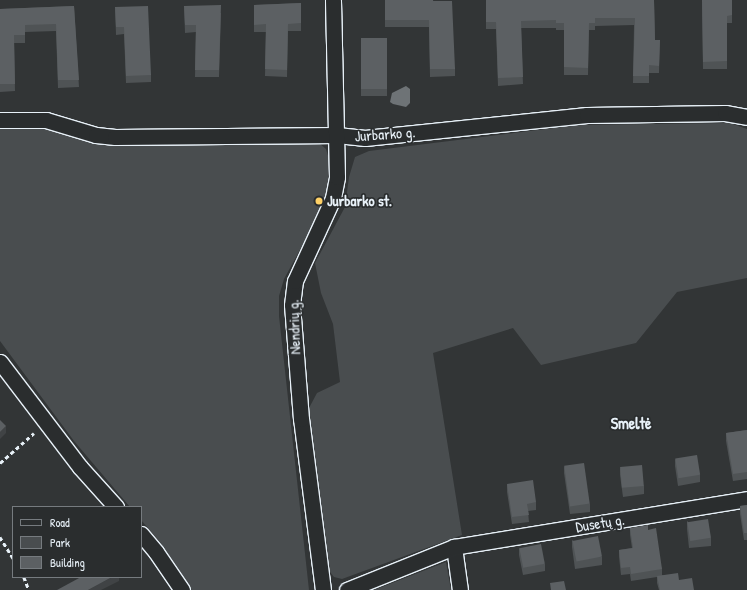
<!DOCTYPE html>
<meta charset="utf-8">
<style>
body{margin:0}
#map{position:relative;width:747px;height:590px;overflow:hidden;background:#323536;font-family:"Patrick Hand",sans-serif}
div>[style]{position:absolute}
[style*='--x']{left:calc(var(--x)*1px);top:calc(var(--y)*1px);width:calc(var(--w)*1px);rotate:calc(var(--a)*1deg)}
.green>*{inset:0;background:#494d4f}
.water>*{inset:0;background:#6e7376}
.path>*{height:2.5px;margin-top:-1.25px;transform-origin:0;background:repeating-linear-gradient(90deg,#e8f1f8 0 4px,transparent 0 7px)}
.roads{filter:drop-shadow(1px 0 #e8f1f8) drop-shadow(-1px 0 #e8f1f8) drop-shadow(0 1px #e8f1f8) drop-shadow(0 -1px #e8f1f8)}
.minor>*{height:15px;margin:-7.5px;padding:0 7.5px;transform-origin:7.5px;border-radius:7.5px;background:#2a2d2e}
.wall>*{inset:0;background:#4f5355;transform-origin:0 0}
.shaded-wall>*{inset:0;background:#404345}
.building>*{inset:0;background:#5c6063;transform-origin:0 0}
.dots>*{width:11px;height:11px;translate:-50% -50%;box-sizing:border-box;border:2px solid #2a2d2e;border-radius:50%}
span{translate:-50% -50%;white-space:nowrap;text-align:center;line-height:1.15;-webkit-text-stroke:3.5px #2a2d2e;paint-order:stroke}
.street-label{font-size:15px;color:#e8f1f8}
.poi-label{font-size:15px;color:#e8f1f8;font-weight:700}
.left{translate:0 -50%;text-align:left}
.neighbourhood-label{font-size:16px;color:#e8f1f8;font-weight:700}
.legend{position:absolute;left:12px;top:506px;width:130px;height:72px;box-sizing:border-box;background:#2a2d2e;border:1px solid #767b7f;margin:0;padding:5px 7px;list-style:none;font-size:12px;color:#e8f1f8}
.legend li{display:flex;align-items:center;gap:8px;height:20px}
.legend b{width:20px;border:1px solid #767b7f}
</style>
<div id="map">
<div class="green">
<div style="clip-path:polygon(730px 123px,747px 129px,747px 278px,677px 292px,636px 343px,541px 365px,513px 328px,433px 353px,462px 535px,342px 579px,334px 577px,330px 572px,309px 408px,317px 393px,340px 382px,333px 324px,321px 293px,315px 263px,345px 207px,349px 177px,355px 157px,369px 151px,577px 125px)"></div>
<div style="clip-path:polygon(0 128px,52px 128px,92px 140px,319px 143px,326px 149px,329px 159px,328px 186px,324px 206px,284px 279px,279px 296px,279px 316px,309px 590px,190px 590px,160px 542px,141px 520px,141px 507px,130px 507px,74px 441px,0 341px)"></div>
<div style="clip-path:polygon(446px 562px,451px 590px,374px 590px)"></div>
</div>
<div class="water">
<div style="clip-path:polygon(406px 86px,410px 89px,410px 103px,406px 107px,393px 104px,390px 102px,392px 93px)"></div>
</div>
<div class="path">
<div style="--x:0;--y:463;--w:45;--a:-41.4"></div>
<div style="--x:0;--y:537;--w:25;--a:58"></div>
<div style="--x:24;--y:577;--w:14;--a:69"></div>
</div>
<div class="roads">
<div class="minor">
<div style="--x:0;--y:120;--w:46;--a:0"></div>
<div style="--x:46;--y:120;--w:52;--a:16.7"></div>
<div style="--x:96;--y:135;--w:19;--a:6"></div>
<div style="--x:115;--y:137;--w:222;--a:-0.5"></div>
<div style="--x:337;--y:135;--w:28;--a:6"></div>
<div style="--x:365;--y:138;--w:223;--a:-5.9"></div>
<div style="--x:587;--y:115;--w:138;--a:-0.8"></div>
<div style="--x:725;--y:113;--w:22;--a:10"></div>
<div style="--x:0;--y:362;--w:132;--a:52.7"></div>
<div style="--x:80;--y:467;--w:54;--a:48"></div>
<div style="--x:141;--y:534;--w:23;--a:50"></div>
<div style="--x:156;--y:552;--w:46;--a:55.6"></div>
<div style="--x:454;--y:547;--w:43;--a:82.1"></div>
<div style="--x:323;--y:590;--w:172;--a:-97.3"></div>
<div style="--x:301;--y:419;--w:114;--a:-94.5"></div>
<div style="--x:292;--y:305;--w:24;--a:-83"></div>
<div style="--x:295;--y:281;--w:91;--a:-65.4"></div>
<div style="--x:333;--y:198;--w:21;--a:-79"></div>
<div style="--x:337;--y:177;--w:177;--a:-91.3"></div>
<div style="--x:347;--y:590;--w:115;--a:-21.9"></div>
<div style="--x:454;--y:547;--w:297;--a:-9.3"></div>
</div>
</div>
<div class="wall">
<div style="clip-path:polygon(385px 0,433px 0,455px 69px,455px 76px,430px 77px,429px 27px,385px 27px)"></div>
<div style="clip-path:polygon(486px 0,654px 0,655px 40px,660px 40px,659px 73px,649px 73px,649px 83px,633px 83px,634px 25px,595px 26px,595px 30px,589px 30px,588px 75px,564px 75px,564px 30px,556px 30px,556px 28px,521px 28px,523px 84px,498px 86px,496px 29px,486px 29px)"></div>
<div style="clip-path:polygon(702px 0,732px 0,732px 23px,727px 23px,727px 69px,703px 69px)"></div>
<div style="clip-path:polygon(301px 3px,301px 31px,288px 31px,287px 77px,265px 76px,266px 32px,254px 32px,254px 5px)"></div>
<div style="clip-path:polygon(74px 6px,79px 87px,58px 88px,56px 31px,25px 32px,25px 43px,14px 43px,15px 91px,0 92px,0 9px)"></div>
<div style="clip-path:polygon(184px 6px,221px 13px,219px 77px,195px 77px,196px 32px,185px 33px)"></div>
<div style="clip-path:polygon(115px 7px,151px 75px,151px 82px,126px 83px,124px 34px,116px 35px)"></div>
<div style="left:387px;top:38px;width:58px;height:26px;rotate:90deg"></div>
<div style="clip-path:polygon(747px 430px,747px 479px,733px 481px,726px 441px,726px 433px)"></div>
<div style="clip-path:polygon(675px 459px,700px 475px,700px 482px,678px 486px,675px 466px)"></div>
<div style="clip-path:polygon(564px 466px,590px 504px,590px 512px,570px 514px,564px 473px)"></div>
<div style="clip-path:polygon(620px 468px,644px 486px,644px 494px,623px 497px,620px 475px)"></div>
<div style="clip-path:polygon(507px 484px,536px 502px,536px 510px,528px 511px,529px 522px,512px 524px,507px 492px)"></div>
<div style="clip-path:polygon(747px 505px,747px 540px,744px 540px,740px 514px,740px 506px)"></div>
<div style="clip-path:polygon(687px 521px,711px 538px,711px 546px,689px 548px,687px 529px)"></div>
<div style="clip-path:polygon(630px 528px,648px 530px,662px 569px,662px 575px,679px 580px,694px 590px,659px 590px,657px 583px,657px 577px,631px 581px,630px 574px,621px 575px,619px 557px,619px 550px,632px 548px,630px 535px)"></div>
<div style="clip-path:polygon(572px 540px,602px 557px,602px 565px,575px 569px,572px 547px)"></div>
<div style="clip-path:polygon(519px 548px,545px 564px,545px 571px,523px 575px,519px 555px)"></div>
</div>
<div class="shaded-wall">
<div style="clip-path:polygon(6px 426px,6px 433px,0 439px,0 432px)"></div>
<div style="clip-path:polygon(112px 577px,119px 577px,119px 581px,101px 590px,88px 590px)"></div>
</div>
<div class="building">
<div style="clip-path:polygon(385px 0,433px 0,433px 1px,452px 1px,455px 69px,430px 69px,429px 20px,385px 20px)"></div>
<div style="clip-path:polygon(486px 0,654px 0,655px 40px,660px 40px,659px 66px,649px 65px,649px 76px,633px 76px,635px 18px,595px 18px,595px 23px,589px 23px,588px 68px,564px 67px,564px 23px,556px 23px,556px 20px,521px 21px,523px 77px,498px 78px,496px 22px,486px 22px)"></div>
<div style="clip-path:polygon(702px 0,732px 0,732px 15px,727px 16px,727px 61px,703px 62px)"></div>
<div style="clip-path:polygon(301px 3px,301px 23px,288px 24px,287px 70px,265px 69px,266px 24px,254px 25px,254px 5px)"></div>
<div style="clip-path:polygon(221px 5px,219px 70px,195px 70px,196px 25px,185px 25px,184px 6px)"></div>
<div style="clip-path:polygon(74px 6px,79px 80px,58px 80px,56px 24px,25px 25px,25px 35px,14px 35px,15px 84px,0 84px,0 9px)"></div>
<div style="clip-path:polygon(148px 6px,151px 75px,126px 76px,124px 27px,116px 27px,115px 7px)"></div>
<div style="left:387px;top:38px;width:51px;height:26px;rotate:90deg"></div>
<div style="clip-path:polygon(0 420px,6px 426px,0 432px)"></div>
<div style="clip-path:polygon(747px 430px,747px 472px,733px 474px,726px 433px)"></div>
<div style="left:697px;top:455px;width:20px;height:22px;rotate:81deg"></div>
<div style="left:584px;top:463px;width:41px;height:20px;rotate:82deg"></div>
<div style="left:642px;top:465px;width:21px;height:22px;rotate:85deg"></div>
<div style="clip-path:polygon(533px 480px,536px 502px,527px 504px,529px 515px,512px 517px,507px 484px)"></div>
<div style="clip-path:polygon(747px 505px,747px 533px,744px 533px,740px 506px)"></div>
<div style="left:708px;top:519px;width:19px;height:21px;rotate:81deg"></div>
<div style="clip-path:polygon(648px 525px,648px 530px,656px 528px,662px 569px,631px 574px,630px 567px,621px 568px,619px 550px,633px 548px,630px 528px)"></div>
<div style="left:598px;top:536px;width:21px;height:26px;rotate:79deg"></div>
<div style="left:541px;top:544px;width:20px;height:22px;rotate:79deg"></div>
<div style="clip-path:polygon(678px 573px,679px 580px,692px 578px,694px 590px,660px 590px,657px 576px)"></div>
<div style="clip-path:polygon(81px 577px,112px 577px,88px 590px,57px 590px)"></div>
<div style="clip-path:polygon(564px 581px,566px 590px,551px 590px,550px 583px)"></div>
</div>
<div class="dots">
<div style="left:319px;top:201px;background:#ffd166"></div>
</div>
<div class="street-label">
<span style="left:385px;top:134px;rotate:-4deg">Jurbarko g.</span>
<span style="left:294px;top:327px;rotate:-92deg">Nendrių g.</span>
<span style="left:600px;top:523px;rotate:-9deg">Dusetų g.</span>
</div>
<div class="poi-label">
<span class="left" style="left:327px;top:201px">Jurbarko st.</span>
</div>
<div class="neighbourhood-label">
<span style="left:631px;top:423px">Smeltė</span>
</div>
<ul class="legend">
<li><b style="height:5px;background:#2a2d2e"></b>Road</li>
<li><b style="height:11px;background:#494d4f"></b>Park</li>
<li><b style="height:11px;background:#5c6063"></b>Building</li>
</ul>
</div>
